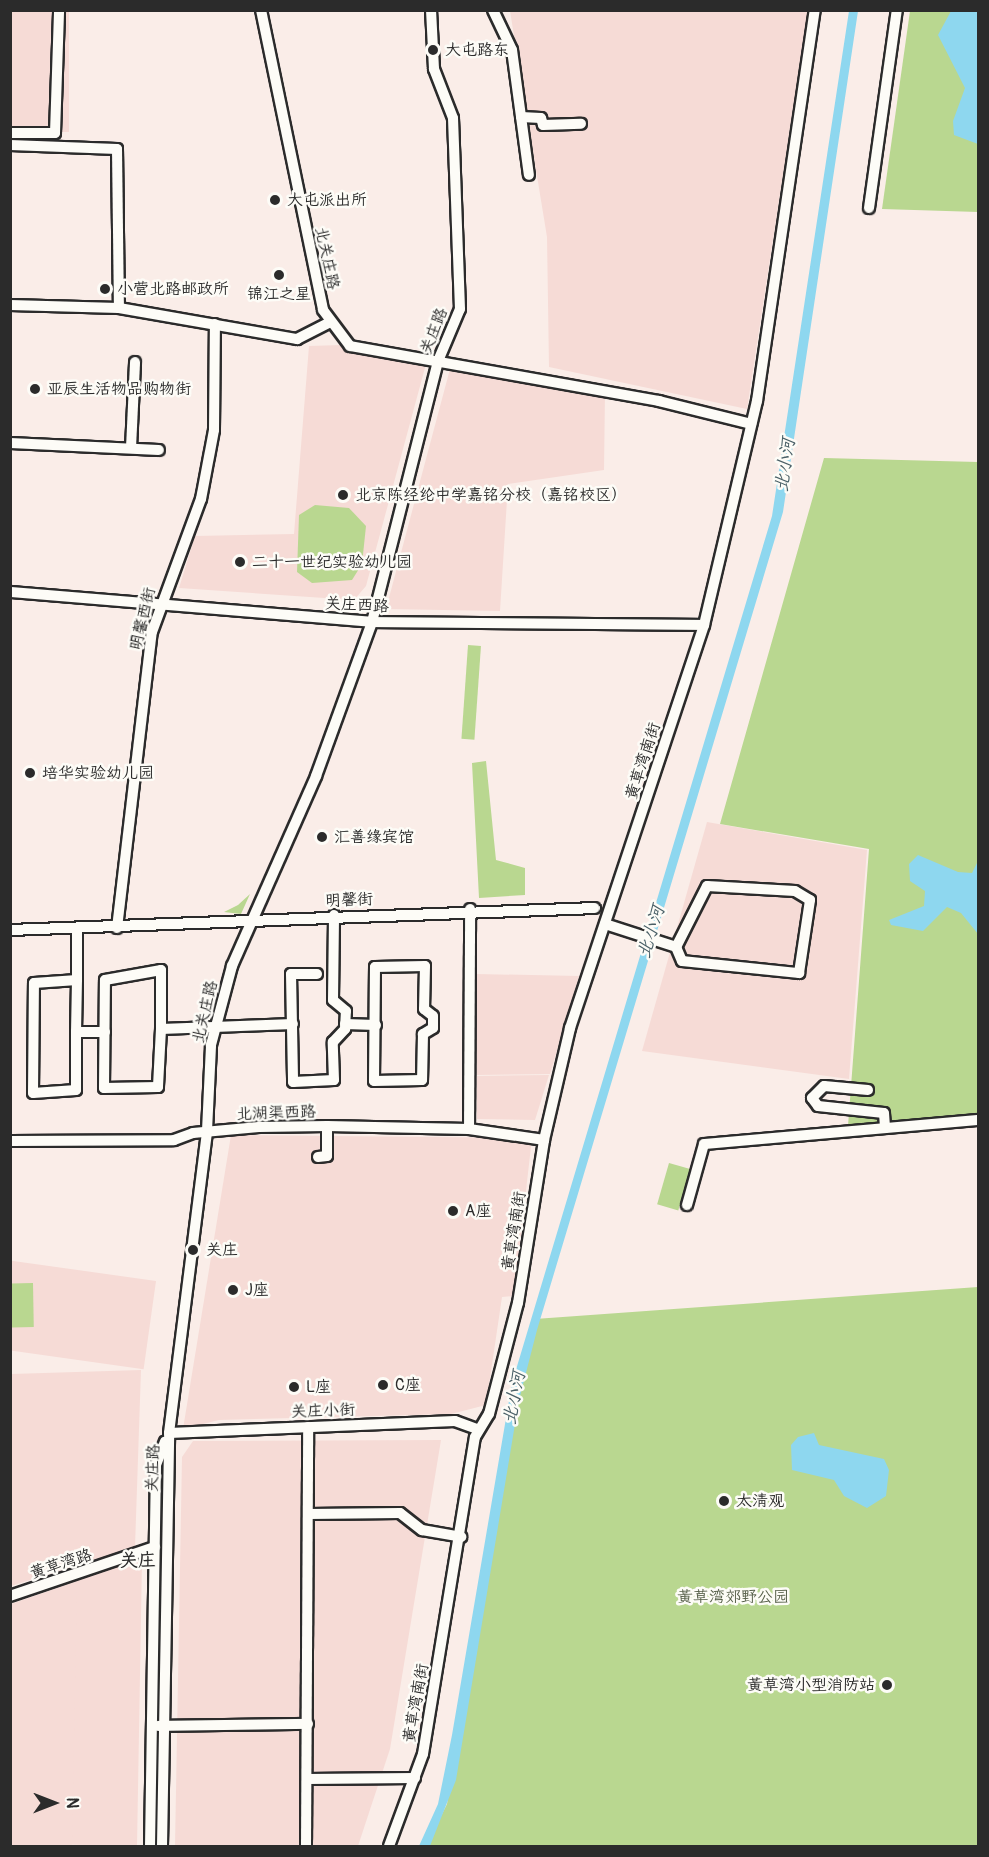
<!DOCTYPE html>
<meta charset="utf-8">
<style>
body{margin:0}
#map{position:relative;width:989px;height:1857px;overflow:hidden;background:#faede8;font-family:Pangolin,"LXGW WenKai TC",sans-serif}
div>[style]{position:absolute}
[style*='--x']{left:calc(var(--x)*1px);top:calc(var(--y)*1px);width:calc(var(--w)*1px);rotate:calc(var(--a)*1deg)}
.built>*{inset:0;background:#f6dbd6;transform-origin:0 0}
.green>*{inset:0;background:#b9d790;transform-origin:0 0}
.water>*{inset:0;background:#8ed7ef}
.roads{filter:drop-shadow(2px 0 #2b2b2b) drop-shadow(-2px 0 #2b2b2b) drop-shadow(0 2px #2b2b2b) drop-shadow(0 -2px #2b2b2b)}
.minor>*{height:10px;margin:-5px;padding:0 5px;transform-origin:5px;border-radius:5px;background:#fdfcf7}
.dots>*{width:16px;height:16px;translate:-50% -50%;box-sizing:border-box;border:3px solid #fdfcf7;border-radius:50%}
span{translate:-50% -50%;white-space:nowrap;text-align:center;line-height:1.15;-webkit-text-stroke:5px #fdfcf7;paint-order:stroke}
.poi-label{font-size:16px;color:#2b2b2b}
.left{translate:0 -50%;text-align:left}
.right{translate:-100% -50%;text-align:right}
.street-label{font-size:16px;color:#2b2b2b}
.park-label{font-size:16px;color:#565f49}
.water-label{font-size:18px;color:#495f66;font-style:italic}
.neighbourhood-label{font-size:18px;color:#2b2b2b;font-weight:700}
.frame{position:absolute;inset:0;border:12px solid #2b2b2b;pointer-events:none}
.north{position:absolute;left:24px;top:1773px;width:60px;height:60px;-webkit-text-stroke:4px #fdfcf7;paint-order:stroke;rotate:90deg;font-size:16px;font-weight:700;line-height:24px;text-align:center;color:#2b2b2b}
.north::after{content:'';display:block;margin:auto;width:21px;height:27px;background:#2b2b2b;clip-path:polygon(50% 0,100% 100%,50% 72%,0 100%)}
</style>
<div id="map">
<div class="built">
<div style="left:10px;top:11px;width:59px;height:121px"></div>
<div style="clip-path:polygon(510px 11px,808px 11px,747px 409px,549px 367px,547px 237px)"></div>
<div style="clip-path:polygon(341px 345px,426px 364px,366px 586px,354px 600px,179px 588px,195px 536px,294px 534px,309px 346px)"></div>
<div style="clip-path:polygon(450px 369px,605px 393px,604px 470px,508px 484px,500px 611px,386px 609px)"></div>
<div style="clip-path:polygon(707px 822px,867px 850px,849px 1079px,642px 1051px)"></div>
<div style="clip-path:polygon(476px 974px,579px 976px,550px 1074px,477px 1075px)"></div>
<div style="clip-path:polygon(549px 1075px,535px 1120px,477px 1119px,477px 1076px)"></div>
<div style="clip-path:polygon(231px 1135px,532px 1138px,514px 1296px,502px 1297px,486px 1405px,451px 1414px,219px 1420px,183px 1429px)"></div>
<div style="left:156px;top:1281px;width:89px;height:146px;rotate:98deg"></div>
<div style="clip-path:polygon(141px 1370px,135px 1547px,11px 1586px,11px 1374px)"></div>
<div style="clip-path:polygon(441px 1440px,390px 1749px,358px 1846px,175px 1846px,182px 1457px,193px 1441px)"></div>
<div style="left:142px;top:1560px;width:286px;height:66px;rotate:91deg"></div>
<div style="clip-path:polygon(77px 1581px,72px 1846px,11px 1846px,11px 1604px)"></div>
</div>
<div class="green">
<div style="clip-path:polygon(910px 11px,978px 11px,978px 212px,882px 209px)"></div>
<div style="clip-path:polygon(824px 458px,978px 462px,978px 1115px,848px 1126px,869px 849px,720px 824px)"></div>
<div style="clip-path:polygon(315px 505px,349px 508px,366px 526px,362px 564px,352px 580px,312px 583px,297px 572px,299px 515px)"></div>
<div style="left:468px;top:645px;width:13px;height:94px;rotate:4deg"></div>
<div style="clip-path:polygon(486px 761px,496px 860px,525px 868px,525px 895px,479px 898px,472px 763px)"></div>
<div style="clip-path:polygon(250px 894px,241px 914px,224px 912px,238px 905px)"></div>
<div style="left:669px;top:1163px;width:22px;height:43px;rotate:16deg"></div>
<div style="left:33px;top:1283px;width:44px;height:22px;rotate:89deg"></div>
<div style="clip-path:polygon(978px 1287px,978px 1846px,426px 1846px,447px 1804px,518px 1374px,535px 1319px)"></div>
</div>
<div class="water">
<div style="clip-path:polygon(849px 11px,858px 11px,783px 512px,537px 1330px,519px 1400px,456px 1780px,430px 1846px,419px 1846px,438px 1804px,452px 1735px,512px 1383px,772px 516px)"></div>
<div style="clip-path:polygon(951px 11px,978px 11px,978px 144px,954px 135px,953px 121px,965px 88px,938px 35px)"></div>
<div style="clip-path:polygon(918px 855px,958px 872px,972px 873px,978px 861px,978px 934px,961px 913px,947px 907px,923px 931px,891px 925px,889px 920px,924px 906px,925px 891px,910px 881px,909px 864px)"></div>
<div style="clip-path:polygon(814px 1433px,819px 1445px,884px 1459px,889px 1470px,886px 1496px,867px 1508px,844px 1496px,834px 1480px,792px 1470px,791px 1445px,798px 1437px)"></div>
</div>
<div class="roads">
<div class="minor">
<div style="--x:261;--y:10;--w:306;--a:78.3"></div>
<div style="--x:323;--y:310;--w:45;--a:53.1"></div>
<div style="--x:350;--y:346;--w:314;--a:10.1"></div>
<div style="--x:659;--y:401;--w:95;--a:14"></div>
<div style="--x:493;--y:10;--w:44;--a:64.6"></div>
<div style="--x:512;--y:50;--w:126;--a:82.3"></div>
<div style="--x:521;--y:117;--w:20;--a:3"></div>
<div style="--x:541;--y:118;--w:7;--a:74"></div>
<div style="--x:543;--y:125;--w:38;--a:-2"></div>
<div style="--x:10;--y:133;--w:45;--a:0"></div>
<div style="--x:55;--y:133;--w:123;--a:-88.1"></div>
<div style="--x:10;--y:145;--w:107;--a:2.1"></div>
<div style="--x:117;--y:149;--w:159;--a:89.3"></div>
<div style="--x:869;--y:208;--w:200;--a:-82"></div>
<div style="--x:10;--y:305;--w:109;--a:1.6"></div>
<div style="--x:119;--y:308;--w:181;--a:9.9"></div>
<div style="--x:297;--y:339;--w:38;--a:-27"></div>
<div style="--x:10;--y:443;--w:149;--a:2.7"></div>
<div style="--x:131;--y:448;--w:86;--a:-87.3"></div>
<div style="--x:10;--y:592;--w:363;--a:4.7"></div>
<div style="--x:372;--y:622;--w:332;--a:0.5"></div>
<div style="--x:605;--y:924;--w:75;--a:17.9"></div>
<div style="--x:676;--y:947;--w:15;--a:67"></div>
<div style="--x:682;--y:961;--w:118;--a:5.9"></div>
<div style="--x:799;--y:973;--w:74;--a:-81.4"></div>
<div style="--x:810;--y:900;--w:17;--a:-149"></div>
<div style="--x:795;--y:891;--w:88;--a:-176.7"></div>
<div style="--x:707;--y:886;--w:68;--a:116.9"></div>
<div style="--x:117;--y:928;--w:298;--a:-83.3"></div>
<div style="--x:152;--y:632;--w:142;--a:-69.8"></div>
<div style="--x:201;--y:499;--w:70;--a:-79.3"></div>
<div style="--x:214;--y:430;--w:106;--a:-89.5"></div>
<div style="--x:10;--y:930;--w:585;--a:-2.15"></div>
<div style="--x:425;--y:966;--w:43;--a:91.3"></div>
<div style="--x:424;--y:1009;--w:11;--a:38"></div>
<div style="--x:433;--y:1016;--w:12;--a:90"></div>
<div style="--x:433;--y:1028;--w:12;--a:149"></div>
<div style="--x:423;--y:1034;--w:46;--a:91.2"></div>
<div style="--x:422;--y:1080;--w:48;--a:178.8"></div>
<div style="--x:374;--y:1081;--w:114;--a:-89.5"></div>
<div style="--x:375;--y:967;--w:50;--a:-1.1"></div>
<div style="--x:317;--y:974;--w:26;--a:180"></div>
<div style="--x:291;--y:974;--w:108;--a:88.9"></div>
<div style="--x:293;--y:1082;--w:41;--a:-2.8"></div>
<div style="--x:334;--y:1080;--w:38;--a:-92"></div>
<div style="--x:333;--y:1042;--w:18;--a:-47"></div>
<div style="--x:345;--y:1029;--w:18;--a:-87"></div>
<div style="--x:346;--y:1011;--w:17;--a:-140"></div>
<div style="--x:333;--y:1000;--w:85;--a:-89.3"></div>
<div style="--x:77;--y:980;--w:51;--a:-90"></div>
<div style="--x:345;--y:1024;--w:31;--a:2"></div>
<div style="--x:161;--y:1029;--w:58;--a:93"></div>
<div style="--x:158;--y:1087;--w:54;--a:178.9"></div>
<div style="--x:104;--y:1088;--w:108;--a:-89.5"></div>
<div style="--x:105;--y:980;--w:57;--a:-10.1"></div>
<div style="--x:161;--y:970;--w:59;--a:90"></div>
<div style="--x:161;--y:1029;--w:132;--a:-2.2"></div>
<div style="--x:76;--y:1032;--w:58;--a:90"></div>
<div style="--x:76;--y:1090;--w:43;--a:176"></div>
<div style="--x:33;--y:1093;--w:110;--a:-89.5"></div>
<div style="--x:34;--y:983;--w:43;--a:-4"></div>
<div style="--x:77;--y:980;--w:52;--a:91.1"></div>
<div style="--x:76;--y:1032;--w:29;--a:0"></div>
<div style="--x:868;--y:1090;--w:44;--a:-174.8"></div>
<div style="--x:824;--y:1086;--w:17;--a:135"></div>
<div style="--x:812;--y:1098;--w:10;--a:53"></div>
<div style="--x:818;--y:1106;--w:66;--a:6.1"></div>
<div style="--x:884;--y:1113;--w:15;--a:86"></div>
<div style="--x:469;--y:1129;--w:220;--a:-89.7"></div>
<div style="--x:10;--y:1141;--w:164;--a:-0.3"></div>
<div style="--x:174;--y:1140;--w:20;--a:-20"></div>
<div style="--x:193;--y:1133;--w:66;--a:-5.2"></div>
<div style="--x:259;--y:1127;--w:68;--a:-0.8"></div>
<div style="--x:327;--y:1126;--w:142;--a:1.2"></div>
<div style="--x:469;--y:1129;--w:76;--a:8.3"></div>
<div style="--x:318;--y:1157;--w:9;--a:-6"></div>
<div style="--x:327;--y:1156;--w:30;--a:-90"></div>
<div style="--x:687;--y:1205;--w:63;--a:-74.4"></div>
<div style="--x:704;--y:1144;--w:275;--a:-5"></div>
<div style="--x:169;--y:1433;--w:286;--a:-2.4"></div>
<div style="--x:455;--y:1421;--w:23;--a:20"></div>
<div style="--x:309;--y:1514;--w:91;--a:-0.6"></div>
<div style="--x:400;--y:1513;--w:28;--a:38"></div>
<div style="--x:422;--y:1530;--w:40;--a:10"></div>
<div style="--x:10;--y:1596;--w:153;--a:-18.7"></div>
<div style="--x:158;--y:1726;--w:150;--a:-0.8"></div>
<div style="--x:307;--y:1779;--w:108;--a:-0.5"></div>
<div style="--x:150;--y:1846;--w:381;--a:-89.1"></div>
<div style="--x:156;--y:1465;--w:25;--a:-69"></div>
<div style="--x:162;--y:1846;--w:413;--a:-89"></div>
<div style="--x:169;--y:1433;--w:304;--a:-82.8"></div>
<div style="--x:207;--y:1131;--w:86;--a:-87.3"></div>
<div style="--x:211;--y:1045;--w:82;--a:-75.1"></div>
<div style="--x:232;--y:966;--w:208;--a:-66.1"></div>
<div style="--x:316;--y:776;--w:164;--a:-70"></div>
<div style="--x:372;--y:622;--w:269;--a:-75.8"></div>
<div style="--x:438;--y:361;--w:56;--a:-67.1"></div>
<div style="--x:460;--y:309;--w:191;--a:-92.1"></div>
<div style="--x:453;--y:118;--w:53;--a:-111.2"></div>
<div style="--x:434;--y:69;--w:59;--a:-92.9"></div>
<div style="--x:306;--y:1846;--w:419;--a:-89.7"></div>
<div style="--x:389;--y:1846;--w:98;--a:-69.7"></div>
<div style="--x:423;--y:1754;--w:321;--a:-80.7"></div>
<div style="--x:475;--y:1437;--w:27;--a:-59"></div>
<div style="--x:489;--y:1414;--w:115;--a:-75.4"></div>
<div style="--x:518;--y:1303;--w:165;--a:-80.9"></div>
<div style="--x:544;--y:1140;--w:115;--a:-76.9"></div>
<div style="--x:570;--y:1028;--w:425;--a:-71.6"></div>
<div style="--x:704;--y:625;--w:230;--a:-76.7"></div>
<div style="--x:757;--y:401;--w:395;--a:-81.6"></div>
</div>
</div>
<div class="dots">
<div style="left:433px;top:50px;background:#2b2b2b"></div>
<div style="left:275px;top:200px;background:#2b2b2b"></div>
<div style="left:279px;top:275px;background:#2b2b2b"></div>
<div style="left:105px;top:289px;background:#2b2b2b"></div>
<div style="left:35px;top:389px;background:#2b2b2b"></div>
<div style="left:343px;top:495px;background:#2b2b2b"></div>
<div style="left:240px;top:562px;background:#2b2b2b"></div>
<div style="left:30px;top:773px;background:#2b2b2b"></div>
<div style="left:322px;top:837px;background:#2b2b2b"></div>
<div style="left:453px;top:1211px;background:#2b2b2b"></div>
<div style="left:193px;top:1250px;background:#2b2b2b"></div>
<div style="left:233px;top:1290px;background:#2b2b2b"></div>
<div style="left:383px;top:1385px;background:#2b2b2b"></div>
<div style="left:294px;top:1387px;background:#2b2b2b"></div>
<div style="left:724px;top:1501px;background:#2b2b2b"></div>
<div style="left:887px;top:1685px;background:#2b2b2b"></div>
</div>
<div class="poi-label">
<span class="left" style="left:445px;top:50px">大屯路东</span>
<span class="left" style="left:287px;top:200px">大屯派出所</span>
<span class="left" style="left:117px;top:289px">小营北路邮政所</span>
<span style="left:279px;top:294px">锦江之星</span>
<span class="left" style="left:47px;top:389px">亚辰生活物品购物街</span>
<span class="left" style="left:355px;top:495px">北京陈经纶中学嘉铭分校（嘉铭校区）</span>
<span class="left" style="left:252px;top:562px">二十一世纪实验幼儿园</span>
<span class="left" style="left:42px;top:773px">培华实验幼儿园</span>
<span class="left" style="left:334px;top:837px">汇善缘宾馆</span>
<span class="left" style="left:465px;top:1211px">A座</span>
<span class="left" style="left:206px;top:1250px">关庄</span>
<span class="left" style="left:245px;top:1290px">J座</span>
<span class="left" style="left:395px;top:1385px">C座</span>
<span class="left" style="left:306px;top:1387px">L座</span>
<span class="left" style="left:736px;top:1501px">太清观</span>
<span class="right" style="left:875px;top:1685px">黄草湾小型消防站</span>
</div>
<div class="street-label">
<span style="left:327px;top:258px;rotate:78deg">北关庄路</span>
<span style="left:434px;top:331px;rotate:-69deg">关庄路</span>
<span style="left:357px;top:605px;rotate:3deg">关庄西路</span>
<span style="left:143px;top:619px;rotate:-77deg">明馨西街</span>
<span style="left:643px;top:761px;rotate:-72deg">黄草湾南街</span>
<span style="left:349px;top:900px;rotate:-2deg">明馨街</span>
<span style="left:205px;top:1012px;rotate:-77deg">北关庄路</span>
<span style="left:276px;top:1113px;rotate:-2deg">北湖渠西路</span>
<span style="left:514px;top:1231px;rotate:-81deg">黄草湾南街</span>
<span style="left:323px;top:1411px;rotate:-2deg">关庄小街</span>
<span style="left:153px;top:1468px;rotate:-88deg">关庄路</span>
<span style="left:61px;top:1564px;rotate:-18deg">黄草湾路</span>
<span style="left:416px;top:1703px;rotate:-80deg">黄草湾南街</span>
</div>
<div class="park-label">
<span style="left:733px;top:1597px">黄草湾郊野公园</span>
</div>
<div class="water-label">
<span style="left:786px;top:465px;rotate:-82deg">北小河</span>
<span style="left:652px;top:932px;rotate:-73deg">北小河</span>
<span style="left:515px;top:1398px;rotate:-79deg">北小河</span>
</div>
<div class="neighbourhood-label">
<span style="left:138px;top:1561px">关庄</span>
</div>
<div class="frame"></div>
<div class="north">N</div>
</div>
